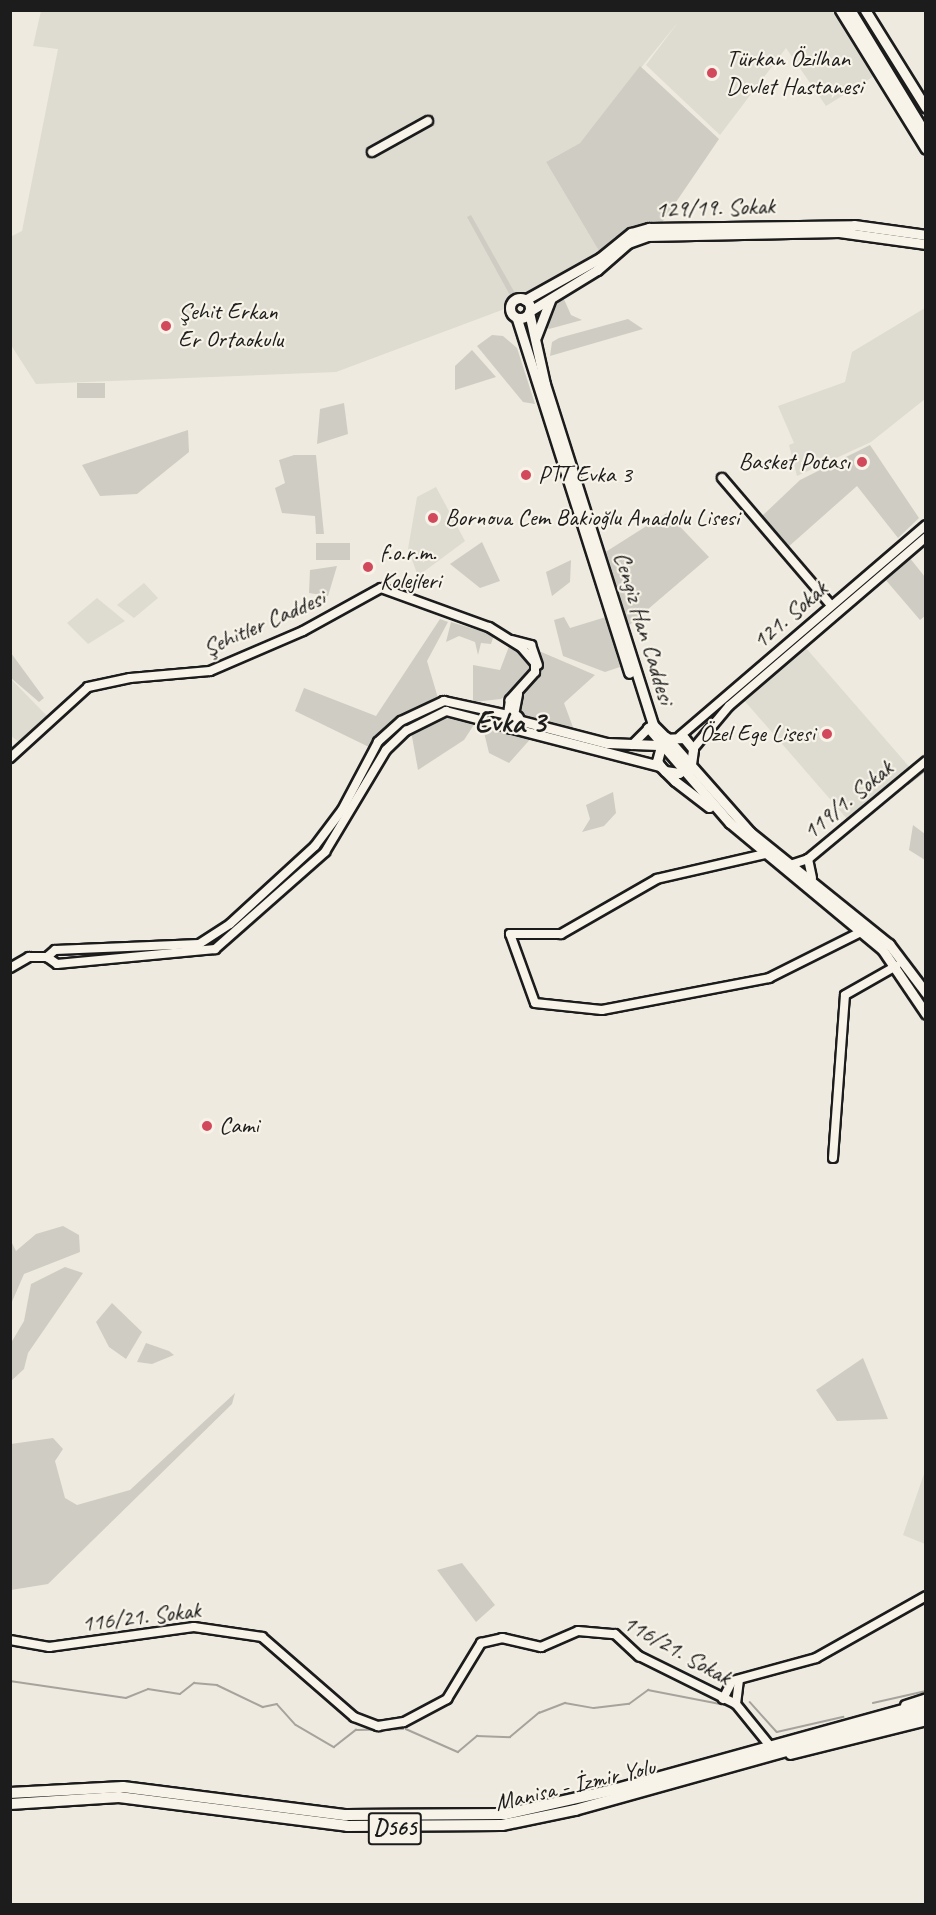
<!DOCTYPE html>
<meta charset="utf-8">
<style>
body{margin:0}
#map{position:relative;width:936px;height:1915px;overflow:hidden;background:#eeeae0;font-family:Caveat,sans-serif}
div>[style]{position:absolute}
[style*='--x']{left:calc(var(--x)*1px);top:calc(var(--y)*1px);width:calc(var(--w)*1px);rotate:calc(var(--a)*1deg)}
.built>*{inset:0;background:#dedbd1;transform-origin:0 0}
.green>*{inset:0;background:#cfccc3;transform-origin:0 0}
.stream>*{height:1.5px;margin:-0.75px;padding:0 0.75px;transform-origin:0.75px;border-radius:0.75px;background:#a6a39d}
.roads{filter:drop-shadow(2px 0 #1c1c1c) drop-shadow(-2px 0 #1c1c1c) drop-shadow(0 2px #1c1c1c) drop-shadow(0 -2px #1c1c1c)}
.minor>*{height:8px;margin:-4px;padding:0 4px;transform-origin:4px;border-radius:4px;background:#f7f3e8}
.major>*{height:9px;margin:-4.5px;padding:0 4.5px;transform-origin:4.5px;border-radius:4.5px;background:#f7f3e8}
.major>.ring{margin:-4.5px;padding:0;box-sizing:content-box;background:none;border:9px solid #f7f3e8;border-radius:50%}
.highway>*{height:10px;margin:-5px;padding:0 5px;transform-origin:5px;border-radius:5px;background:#f7f3e8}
.dots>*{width:16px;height:16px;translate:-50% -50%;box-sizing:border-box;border:3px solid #f7f3e8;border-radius:50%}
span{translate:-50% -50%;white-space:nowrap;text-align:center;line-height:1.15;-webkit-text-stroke:4.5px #f7f3e8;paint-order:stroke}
.shield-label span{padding:2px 4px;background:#f7f3e8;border:2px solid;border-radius:4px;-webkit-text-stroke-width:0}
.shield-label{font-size:22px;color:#1c1c1c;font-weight:700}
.poi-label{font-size:24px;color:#1c1c1c}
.left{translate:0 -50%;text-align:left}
.right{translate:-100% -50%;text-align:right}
.street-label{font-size:24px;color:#1c1c1c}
.district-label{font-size:30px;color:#1c1c1c;font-weight:700}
.frame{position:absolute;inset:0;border:12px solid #1c1c1c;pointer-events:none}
</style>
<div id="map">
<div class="built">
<div style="clip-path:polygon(41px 11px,840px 11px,879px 73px,826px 106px,786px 48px,720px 135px,646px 65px,679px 21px,580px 143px,546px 162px,599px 251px,561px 288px,336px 372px,36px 384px,11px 345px,10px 237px,22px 231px,58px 49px,33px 46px)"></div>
<div style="clip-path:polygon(925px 308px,925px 399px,871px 442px,797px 476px,789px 445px,794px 443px,778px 406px,845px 382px,852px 352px)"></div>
<div style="clip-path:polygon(436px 487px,465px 541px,418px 576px,408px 549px,417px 497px)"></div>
<div style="clip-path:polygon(144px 583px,158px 598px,134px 618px,117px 605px)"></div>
<div style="clip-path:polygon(97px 598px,125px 621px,88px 644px,67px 623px)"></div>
<div style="left:806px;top:648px;width:159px;height:81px;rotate:49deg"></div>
<div style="clip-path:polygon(10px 678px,48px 717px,19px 742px,11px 736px)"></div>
<div style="clip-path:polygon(925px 1471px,925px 1544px,903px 1535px)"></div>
</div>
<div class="green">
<div style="clip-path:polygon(640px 66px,719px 139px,661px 224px,615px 237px,599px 251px,546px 162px,580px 143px)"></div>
<div style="clip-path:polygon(471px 215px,516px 295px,511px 297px,467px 217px)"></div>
<div style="clip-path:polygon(563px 297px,571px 315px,582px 320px,549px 329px,543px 323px)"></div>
<div style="clip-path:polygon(628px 319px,643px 329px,550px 356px,552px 342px,559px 338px)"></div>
<div style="clip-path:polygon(492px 335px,503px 336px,517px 348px,535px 404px,523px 402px,477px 346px)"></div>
<div style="clip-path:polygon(472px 350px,496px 377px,455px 390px,455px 366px)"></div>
<div style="left:77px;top:383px;width:28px;height:15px"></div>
<div style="clip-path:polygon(344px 403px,348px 434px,317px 444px,320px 409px)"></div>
<div style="clip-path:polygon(188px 430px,189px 452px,137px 494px,100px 496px,82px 465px)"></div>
<div style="clip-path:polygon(870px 445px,919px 518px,898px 538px,857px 486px,787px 548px,760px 518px,800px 480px)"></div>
<div style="clip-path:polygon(294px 455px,316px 455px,324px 534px,316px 534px,315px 516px,282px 513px,275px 488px,285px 483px,279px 460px)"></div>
<div style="clip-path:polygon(667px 513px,709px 557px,626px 628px,604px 553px)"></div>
<div style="clip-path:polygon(482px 542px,500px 581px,480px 588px,450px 564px)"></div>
<div style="left:350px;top:543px;width:17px;height:34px;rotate:90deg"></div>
<div style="clip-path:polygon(909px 557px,925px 577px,925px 616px,920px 620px,884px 578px)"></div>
<div style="clip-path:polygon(571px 560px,570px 582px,552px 596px,546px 572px)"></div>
<div style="clip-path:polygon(337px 566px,328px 596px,309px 593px,310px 570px)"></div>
<div style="clip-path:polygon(564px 617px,570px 628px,606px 617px,620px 667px,605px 672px,563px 656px,554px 620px)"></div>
<div style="clip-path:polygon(440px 619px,448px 622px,427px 661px,438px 698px,408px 711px,371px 748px,295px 711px,304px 688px,376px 716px)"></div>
<div style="clip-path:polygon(451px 622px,494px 635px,491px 644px,481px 643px,478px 655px,475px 642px,459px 636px,446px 642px)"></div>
<div style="clip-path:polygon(511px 641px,533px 667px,527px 680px,501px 699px,473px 702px,473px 665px,500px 670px)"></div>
<div style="clip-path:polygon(539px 651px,595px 675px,564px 703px,574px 730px,524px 717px,519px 708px,517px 702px,539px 673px)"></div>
<div style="clip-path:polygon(11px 653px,44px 698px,39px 702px,11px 678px)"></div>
<div style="clip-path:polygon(440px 716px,477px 720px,464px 740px,418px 770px,411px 731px)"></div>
<div style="clip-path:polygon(481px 720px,508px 731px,534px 735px,509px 763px,489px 753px)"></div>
<div style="clip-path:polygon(613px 792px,616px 813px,604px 826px,582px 832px,590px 819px,586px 805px)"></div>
<div style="clip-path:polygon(913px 825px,925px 834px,925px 860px,909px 850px)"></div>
<div style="clip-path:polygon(63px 1226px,79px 1235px,80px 1252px,24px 1274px,11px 1304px,11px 1241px,16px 1251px,36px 1234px)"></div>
<div style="clip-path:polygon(65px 1267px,83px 1273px,28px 1353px,24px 1369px,11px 1381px,11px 1343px,24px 1321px,31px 1284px)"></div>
<div style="clip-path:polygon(112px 1303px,142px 1332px,126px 1359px,109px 1347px,96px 1322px)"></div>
<div style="clip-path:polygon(146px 1343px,169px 1351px,174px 1355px,152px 1364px,137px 1362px)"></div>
<div style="clip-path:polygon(863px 1358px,888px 1419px,837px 1421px,816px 1390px)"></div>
<div style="clip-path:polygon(235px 1393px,232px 1404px,48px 1584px,11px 1590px,11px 1444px,53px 1438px,63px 1449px,55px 1461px,65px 1498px,77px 1505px,130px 1490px)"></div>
<div style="clip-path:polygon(462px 1563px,495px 1605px,476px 1622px,437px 1570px)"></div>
</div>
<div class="stream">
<div style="--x:908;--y:784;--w:23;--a:-38"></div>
<div style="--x:10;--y:1681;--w:117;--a:8.3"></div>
<div style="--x:126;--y:1698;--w:24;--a:-22"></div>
<div style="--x:148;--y:1689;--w:32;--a:9"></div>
<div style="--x:180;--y:1694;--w:18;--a:-38"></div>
<div style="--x:194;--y:1683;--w:23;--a:5"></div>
<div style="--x:217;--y:1685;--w:51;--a:25.6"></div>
<div style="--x:263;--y:1707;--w:14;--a:-12"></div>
<div style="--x:277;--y:1704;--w:28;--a:48"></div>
<div style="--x:296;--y:1725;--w:44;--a:30.1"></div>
<div style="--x:334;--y:1747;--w:28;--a:-38"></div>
<div style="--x:356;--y:1730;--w:47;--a:-1.2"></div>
<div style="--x:750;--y:1702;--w:40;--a:48"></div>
<div style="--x:777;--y:1732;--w:68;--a:-12.8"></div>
<div style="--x:873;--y:1703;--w:54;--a:-12.8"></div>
<div style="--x:406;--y:1729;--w:57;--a:23.9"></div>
<div style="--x:458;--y:1752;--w:25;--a:-40"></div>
<div style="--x:477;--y:1736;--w:33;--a:2"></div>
<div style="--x:510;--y:1737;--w:38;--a:-40"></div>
<div style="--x:539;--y:1713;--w:28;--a:-21"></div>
<div style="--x:565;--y:1703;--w:29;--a:10"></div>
<div style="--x:594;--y:1708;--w:35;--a:-7"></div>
<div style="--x:629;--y:1704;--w:24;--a:-36"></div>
<div style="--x:648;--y:1690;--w:85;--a:10.9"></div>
</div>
<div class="roads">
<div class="minor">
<div style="--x:372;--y:152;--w:64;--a:-29"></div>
<div style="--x:722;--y:478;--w:167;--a:49.4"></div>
<div style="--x:512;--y:640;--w:20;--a:15"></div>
<div style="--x:531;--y:645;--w:21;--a:71"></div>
<div style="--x:514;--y:715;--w:21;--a:-79"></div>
<div style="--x:648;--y:728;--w:18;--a:49"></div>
<div style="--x:680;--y:736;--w:324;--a:-40.6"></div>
<div style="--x:632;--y:745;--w:30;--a:-45"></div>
<div style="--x:653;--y:724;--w:18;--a:45"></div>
<div style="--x:693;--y:749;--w:56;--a:-50.1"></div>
<div style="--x:729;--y:706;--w:260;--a:-40.6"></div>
<div style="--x:10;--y:758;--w:105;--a:-42.3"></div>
<div style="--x:88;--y:687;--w:43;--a:-12.1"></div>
<div style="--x:130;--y:678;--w:80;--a:-5"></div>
<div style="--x:210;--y:671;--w:101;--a:-23.3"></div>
<div style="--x:303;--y:631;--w:89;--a:-28.9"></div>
<div style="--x:381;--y:588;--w:115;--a:19.9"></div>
<div style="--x:489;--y:627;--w:39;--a:32"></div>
<div style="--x:522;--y:648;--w:20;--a:49"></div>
<div style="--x:535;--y:663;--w:9;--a:90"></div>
<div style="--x:535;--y:672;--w:38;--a:132"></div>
<div style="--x:510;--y:700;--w:15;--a:98"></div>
<div style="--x:508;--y:715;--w:66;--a:-167.7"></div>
<div style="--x:444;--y:701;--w:47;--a:155.1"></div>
<div style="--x:401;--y:721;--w:31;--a:138"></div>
<div style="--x:378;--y:742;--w:77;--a:117.9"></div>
<div style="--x:342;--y:810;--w:45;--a:126.9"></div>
<div style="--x:315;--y:846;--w:115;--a:137.5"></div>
<div style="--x:230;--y:924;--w:37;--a:147"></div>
<div style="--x:199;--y:944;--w:144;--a:177.6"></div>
<div style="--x:55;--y:950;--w:11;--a:139"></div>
<div style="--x:765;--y:854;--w:111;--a:167"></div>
<div style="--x:657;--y:879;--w:111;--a:150.2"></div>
<div style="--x:561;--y:934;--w:51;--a:180"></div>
<div style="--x:510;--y:934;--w:73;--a:70.1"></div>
<div style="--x:535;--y:1003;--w:67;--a:6"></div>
<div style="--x:602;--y:1010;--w:170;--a:-10.8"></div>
<div style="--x:769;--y:978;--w:103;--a:-26.6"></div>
<div style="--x:808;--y:859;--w:19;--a:78"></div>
<div style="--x:793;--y:864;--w:16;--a:-18"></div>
<div style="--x:808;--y:859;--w:153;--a:-39.7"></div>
<div style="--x:47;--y:957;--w:12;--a:35"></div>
<div style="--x:57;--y:964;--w:159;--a:-5.4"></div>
<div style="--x:215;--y:949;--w:147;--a:-41.4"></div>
<div style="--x:325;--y:852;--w:119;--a:-59.1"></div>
<div style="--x:386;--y:750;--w:28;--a:-44"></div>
<div style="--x:406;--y:731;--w:45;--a:-26.6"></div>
<div style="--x:446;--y:711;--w:64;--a:14.5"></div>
<div style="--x:10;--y:968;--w:22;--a:-30"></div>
<div style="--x:29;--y:957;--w:18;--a:0"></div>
<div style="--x:833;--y:1158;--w:163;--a:-85.8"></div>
<div style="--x:845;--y:995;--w:59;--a:-29.6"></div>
<div style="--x:10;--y:1640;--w:40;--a:10"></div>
<div style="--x:49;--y:1647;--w:146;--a:-7.9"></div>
<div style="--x:194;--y:1627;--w:69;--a:8.4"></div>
<div style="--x:262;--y:1637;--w:122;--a:41"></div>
<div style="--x:354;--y:1717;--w:26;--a:21"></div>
<div style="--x:378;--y:1726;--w:26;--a:-9"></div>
<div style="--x:404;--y:1722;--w:49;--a:-28.1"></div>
<div style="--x:447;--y:1699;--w:66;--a:-58.7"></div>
<div style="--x:481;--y:1643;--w:22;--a:-13"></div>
<div style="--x:502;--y:1638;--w:40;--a:13"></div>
<div style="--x:541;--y:1647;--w:40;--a:-23.4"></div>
<div style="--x:578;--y:1631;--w:37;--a:5"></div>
<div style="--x:615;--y:1634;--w:33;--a:43"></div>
<div style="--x:639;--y:1656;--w:108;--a:26.3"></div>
<div style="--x:736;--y:1704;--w:55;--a:50.9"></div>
<div style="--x:723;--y:1699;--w:20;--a:-63"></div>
<div style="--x:732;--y:1681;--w:87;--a:-15.3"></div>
<div style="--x:816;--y:1658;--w:126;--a:-29.4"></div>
<div style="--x:736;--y:1704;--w:24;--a:-83"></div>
</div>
<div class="major">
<div style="--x:840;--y:10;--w:163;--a:58.3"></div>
<div style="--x:865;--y:10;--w:115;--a:58.1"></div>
<div class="ring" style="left:510px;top:298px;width:11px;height:11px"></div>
<div style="--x:525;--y:300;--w:86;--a:-29.2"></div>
<div style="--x:600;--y:258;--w:40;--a:-39"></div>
<div style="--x:631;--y:233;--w:19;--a:-16"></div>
<div style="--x:649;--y:228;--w:205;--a:-0.8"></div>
<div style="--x:854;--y:225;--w:73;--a:7.9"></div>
<div style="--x:530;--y:311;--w:79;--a:-31.5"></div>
<div style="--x:597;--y:270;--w:41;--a:-41.1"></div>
<div style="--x:628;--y:243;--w:20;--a:-20"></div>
<div style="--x:647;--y:236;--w:192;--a:-1.2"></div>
<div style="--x:839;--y:232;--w:88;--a:7.9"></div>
<div style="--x:529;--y:312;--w:74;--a:77.5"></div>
<div style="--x:545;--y:384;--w:357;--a:72.4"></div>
<div style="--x:517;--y:319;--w:371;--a:72.4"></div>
<div style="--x:536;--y:337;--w:40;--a:-69"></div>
<div class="ring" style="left:505px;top:714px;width:5px;height:5px"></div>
<div style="--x:518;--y:720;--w:92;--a:14.5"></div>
<div style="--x:607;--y:743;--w:51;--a:2.2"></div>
<div style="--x:512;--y:728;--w:153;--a:14.4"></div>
<div style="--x:666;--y:737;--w:127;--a:48.5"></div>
<div style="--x:750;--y:832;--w:179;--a:38.9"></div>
<div style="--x:889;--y:944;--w:61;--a:52.9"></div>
<div style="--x:660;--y:742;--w:107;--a:49.2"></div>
<div style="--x:730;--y:823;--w:197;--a:39.7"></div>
<div style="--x:882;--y:949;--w:78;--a:55.9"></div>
<div style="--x:665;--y:771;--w:14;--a:8"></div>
<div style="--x:679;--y:773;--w:15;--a:-37"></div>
<div style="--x:691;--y:764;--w:15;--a:-82"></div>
<div style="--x:693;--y:749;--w:14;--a:-129"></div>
<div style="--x:684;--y:738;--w:21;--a:177"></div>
<div style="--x:663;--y:739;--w:23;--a:105"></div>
<div style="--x:657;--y:761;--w:6;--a:59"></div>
<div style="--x:660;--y:766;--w:21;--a:45"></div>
<div style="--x:675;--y:781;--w:43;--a:37.4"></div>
<div style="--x:905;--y:1705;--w:22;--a:-18"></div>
<div style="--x:790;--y:1754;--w:140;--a:-14"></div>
</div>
<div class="highway">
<div style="--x:850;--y:10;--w:146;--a:58.7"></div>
<div style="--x:10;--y:1793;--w:113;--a:-3"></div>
<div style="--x:123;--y:1787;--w:225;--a:7.2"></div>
<div style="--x:346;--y:1815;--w:159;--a:-0.4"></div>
<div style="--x:505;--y:1814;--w:111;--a:-12.5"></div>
<div style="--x:613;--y:1790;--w:325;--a:-15.4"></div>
<div style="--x:10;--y:1804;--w:109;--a:-3.7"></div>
<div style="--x:119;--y:1797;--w:230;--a:7.2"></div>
<div style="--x:347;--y:1826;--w:155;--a:-0.4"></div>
<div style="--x:502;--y:1825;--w:75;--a:-11.6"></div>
<div style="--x:575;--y:1810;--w:364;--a:-15.6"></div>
</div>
</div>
<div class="dots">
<div style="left:712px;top:73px;background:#d1495b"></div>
<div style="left:166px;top:326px;background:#d1495b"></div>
<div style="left:862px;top:462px;background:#d1495b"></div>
<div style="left:526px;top:475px;background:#d1495b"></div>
<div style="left:433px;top:518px;background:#d1495b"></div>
<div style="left:368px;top:567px;background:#d1495b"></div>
<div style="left:827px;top:734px;background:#d1495b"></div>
<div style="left:207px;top:1126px;background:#d1495b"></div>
</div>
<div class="shield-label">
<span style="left:395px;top:1829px">D565</span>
</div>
<div class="poi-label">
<span class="left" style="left:726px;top:73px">Türkan Özilhan<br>Devlet Hastanesi</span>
<span class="left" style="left:178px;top:326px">Şehit Erkan<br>Er Ortaokulu</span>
<span class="right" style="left:850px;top:462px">Basket Potası</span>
<span class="left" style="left:538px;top:475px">PTT Evka 3</span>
<span class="left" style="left:445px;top:518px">Bornova Cem Bakioğlu Anadolu Lisesi</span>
<span class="left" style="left:380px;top:567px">f.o.r.m.<br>Kolejleri</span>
<span class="right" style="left:815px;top:734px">Özel Ege Lisesi</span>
<span class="left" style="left:219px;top:1126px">Cami</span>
</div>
<div class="street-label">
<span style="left:715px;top:208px;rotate:-2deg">129/19. Sokak</span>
<span style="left:790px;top:615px;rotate:-41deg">121. Sokak</span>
<span style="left:264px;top:623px;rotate:-24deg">Şehitler Caddesi</span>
<span style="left:644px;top:628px;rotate:73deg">Cengiz Han Caddesi</span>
<span style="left:848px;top:800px;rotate:-40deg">119/1. Sokak</span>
<span style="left:141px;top:1617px;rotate:-7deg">116/21. Sokak</span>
<span style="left:677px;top:1650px;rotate:29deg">116/21. Sokak</span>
<span style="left:575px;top:1785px;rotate:-13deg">Manisa - İzmir Yolu</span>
</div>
<div class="district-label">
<span style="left:510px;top:722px">Evka 3</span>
</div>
<div class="frame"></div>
</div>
